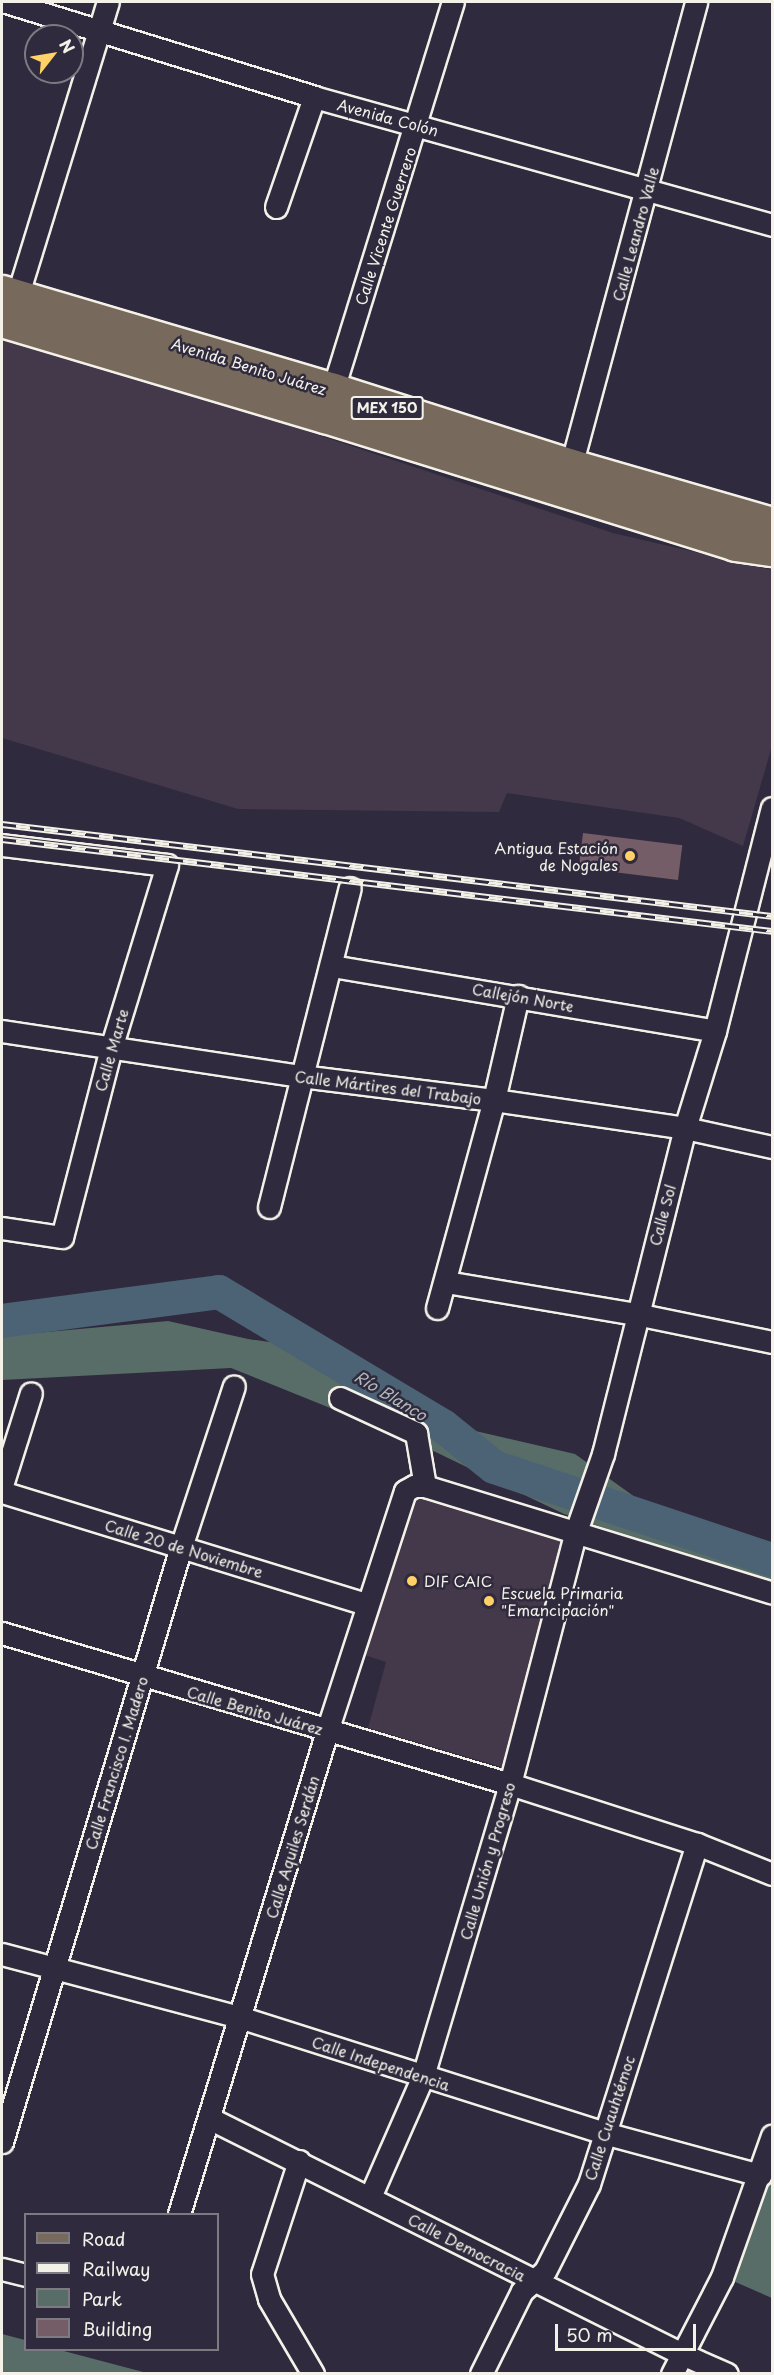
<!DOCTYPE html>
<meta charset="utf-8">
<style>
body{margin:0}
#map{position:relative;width:774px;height:2375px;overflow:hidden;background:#2f2a3d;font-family:"Playpen Sans",sans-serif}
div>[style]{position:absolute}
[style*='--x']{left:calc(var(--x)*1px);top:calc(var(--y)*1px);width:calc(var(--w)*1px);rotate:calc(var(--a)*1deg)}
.built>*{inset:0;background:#44394a}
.green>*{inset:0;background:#586d67}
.river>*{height:34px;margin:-17px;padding:0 17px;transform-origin:17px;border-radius:17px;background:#4b6375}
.building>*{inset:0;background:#755d68;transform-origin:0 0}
.roads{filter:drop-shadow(2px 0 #f4f1e8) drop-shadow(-2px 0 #f4f1e8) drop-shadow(0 2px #f4f1e8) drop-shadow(0 -2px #f4f1e8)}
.minor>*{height:21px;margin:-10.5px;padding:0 10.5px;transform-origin:10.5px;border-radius:10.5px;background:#2f2a3d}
.primary>*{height:33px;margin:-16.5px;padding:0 16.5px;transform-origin:16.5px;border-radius:16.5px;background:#77695c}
.rail>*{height:7px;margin-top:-3.5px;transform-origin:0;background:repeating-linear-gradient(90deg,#2f2a3d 0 14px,#f4f1e8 0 28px);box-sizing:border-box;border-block:2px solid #f4f1e8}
.dots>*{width:16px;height:16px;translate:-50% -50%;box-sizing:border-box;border:3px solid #2f2a3d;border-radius:50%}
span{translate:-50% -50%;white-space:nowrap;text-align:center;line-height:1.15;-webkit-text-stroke:5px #2f2a3d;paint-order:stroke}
.shield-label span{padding:2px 4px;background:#2f2a3d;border:2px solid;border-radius:4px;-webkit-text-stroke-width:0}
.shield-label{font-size:14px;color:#f4f1e8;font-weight:700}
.street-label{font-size:15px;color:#f4f1e8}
.poi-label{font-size:15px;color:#f4f1e8}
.right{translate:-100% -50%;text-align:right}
.left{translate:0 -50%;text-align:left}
.water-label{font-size:16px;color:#b0b8ba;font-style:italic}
.frame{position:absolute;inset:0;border:3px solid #f4f1e8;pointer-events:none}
.legend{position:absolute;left:24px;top:2213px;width:195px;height:138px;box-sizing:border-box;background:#2f2a3d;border:2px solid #7e7a81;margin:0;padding:8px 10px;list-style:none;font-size:18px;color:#f4f1e8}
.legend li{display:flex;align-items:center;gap:12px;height:30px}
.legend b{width:30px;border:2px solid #7e7a81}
.north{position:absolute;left:24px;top:24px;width:60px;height:60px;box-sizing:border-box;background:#2f2a3d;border:2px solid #7e7a81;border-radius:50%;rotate:59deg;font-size:16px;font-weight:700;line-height:24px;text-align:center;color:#f4f1e8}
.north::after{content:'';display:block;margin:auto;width:21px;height:27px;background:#ffd166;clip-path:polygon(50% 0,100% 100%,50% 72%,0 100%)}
.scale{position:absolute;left:555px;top:2324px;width:141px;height:27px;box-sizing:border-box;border:3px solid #f4f1e8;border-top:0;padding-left:8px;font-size:18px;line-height:21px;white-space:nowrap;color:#f4f1e8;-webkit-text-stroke:4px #2f2a3d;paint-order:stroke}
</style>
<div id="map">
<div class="built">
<div style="clip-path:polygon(2px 330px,613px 533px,772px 570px,772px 746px,743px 846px,679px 818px,507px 793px,499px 812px,238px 809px,2px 738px)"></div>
<div style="clip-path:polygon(415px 1493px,564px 1540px,505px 1768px,368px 1728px,386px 1662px,365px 1655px)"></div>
</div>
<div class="green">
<div style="clip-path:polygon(168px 1321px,248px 1339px,311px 1348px,441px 1423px,575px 1454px,653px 1510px,772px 1554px,772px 1586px,564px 1514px,417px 1443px,231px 1368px,2px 1380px,2px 1336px)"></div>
<div style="clip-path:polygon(772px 2166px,772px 2298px,733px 2281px)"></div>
<div style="clip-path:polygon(2px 2334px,25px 2340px,26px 2350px,60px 2350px,147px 2373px,2px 2373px)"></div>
</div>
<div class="river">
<div style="--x:2;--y:1321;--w:219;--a:-7.6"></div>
<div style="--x:219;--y:1292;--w:261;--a:30.9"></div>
<div style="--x:443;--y:1426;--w:65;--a:38.8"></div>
<div style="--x:494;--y:1467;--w:293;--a:18.5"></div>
</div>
<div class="building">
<div style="left:583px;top:833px;width:100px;height:35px;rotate:7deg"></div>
</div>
<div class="roads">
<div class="minor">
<div style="--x:6;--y:2;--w:322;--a:17.1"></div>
<div style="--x:314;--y:97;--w:476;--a:15.6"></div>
<div style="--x:276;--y:207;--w:116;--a:-70.9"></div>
<div style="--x:14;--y:307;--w:319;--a:-72.9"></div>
<div style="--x:329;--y:402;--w:419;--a:-72.8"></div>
<div style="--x:571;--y:466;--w:481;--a:-74.9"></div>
<div style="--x:2;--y:845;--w:166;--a:6.9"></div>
<div style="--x:167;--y:865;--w:191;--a:107"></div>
<div style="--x:111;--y:1048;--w:195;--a:104.5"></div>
<div style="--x:62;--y:1237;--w:61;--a:-171.5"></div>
<div style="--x:332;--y:966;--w:388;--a:9.6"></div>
<div style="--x:2;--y:1031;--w:302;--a:8.6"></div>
<div style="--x:301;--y:1076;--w:194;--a:7.1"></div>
<div style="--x:494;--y:1100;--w:193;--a:8.3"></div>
<div style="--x:685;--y:1128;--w:89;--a:12.3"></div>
<div style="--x:269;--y:1207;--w:329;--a:-75.8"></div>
<div style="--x:446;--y:1282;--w:193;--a:9.6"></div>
<div style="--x:636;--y:1314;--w:139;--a:11.6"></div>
<div style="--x:437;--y:1308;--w:216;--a:-74.7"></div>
<div style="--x:494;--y:1100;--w:107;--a:-77"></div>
<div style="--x:340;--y:1398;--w:84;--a:24.7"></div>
<div style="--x:416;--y:1433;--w:54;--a:80.4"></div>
<div style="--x:2;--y:1485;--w:96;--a:-72.5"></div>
<div style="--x:2;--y:1492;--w:382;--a:17.1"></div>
<div style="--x:2;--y:1633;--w:530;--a:16.55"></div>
<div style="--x:510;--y:1784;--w:196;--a:17.8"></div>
<div style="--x:697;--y:1844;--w:81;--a:21.8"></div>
<div style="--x:2;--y:1954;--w:245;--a:14.9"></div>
<div style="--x:239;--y:2017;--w:383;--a:17.6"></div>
<div style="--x:604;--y:2133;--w:162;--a:15.1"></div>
<div style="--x:209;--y:2118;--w:529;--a:26.52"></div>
<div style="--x:682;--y:2354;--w:49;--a:24"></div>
<div style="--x:2;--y:2142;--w:621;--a:-73.26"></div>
<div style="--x:181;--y:1547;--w:169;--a:-71.8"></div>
<div style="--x:299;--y:2161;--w:119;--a:108.1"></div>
<div style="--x:262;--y:2274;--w:26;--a:74"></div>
<div style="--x:269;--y:2299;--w:87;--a:59.6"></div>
<div style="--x:370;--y:2197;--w:132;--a:-66.3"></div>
<div style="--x:423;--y:2076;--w:305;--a:-73.4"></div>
<div style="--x:510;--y:1784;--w:258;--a:-75.4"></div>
<div style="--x:575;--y:1534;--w:85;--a:-70.7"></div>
<div style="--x:603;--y:1454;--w:336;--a:-75.9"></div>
<div style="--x:685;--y:1128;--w:102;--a:-72.8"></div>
<div style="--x:715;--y:1031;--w:230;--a:-75.7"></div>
<div style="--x:179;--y:2214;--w:505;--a:-72.96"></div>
<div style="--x:327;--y:1731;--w:252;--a:-72"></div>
<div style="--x:405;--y:1491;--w:10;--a:-29"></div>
<div style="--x:414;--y:1486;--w:11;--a:0"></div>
<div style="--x:425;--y:1486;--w:363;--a:17.1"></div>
<div style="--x:2;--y:2269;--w:25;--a:14"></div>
<div style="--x:481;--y:2374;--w:93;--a:-63.7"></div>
<div style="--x:522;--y:2291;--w:30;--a:-41"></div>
<div style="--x:545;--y:2271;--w:97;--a:-63.2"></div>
<div style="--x:589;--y:2184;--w:357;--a:-72.4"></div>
<div style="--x:672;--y:2374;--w:109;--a:-62.7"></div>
<div style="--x:722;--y:2277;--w:150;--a:-70.5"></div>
</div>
<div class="primary">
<div style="--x:2;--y:292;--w:345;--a:16.5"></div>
<div style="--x:333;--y:390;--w:250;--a:17.7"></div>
<div style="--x:571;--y:466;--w:209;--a:16.1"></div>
<div style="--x:2;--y:320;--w:337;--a:16.6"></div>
<div style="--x:325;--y:416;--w:430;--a:17.3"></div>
<div style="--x:735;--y:544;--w:37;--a:8"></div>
</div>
</div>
<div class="rail">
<div style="--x:2;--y:824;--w:775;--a:6.81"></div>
<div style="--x:2;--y:839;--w:775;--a:6.81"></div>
</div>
<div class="dots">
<div style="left:630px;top:856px;background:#ffd166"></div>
<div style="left:412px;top:1581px;background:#ffd166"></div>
<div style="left:489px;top:1601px;background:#ffd166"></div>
</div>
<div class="shield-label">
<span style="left:387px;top:408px">MEX 150</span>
</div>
<div class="street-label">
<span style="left:388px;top:117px;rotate:15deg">Avenida Colón</span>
<span style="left:385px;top:226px;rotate:-72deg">Calle Vicente Guerrero</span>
<span style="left:635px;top:234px;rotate:-75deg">Calle Leandro Valle</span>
<span style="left:249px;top:366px;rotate:17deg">Avenida Benito Juárez</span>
<span style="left:523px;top:997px;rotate:10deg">Callejón Norte</span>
<span style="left:111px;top:1050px;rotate:-74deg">Calle Marte</span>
<span style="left:388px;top:1087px;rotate:7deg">Calle Mártires del Trabajo</span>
<span style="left:662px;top:1215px;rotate:-75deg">Calle Sol</span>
<span style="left:184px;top:1548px;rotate:17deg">Calle 20 de Noviembre</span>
<span style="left:255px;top:1710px;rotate:16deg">Calle Benito Juárez</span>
<span style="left:116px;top:1763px;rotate:-73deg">Calle Francisco I. Madero</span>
<span style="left:292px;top:1847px;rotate:-73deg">Calle Aquiles Serdán</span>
<span style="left:487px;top:1861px;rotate:-74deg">Calle Unión y Progreso</span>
<span style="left:381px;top:2063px;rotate:18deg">Calle Independencia</span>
<span style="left:609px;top:2118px;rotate:-72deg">Calle Cuauhtémoc</span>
<span style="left:467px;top:2247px;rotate:27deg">Calle Democracia</span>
</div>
<div class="poi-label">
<span class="right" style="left:618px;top:856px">Antigua Estación<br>de Nogales</span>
<span class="left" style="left:424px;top:1581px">DIF CAIC</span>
<span class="left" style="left:501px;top:1601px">Escuela Primaria<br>"Emancipación"</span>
</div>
<div class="water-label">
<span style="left:391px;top:1395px;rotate:31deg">Río Blanco</span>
</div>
<div class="frame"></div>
<ul class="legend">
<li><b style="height:8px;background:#77695c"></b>Road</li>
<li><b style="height:8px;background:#f4f1e8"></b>Railway</li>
<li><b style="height:16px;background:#586d67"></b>Park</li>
<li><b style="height:16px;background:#755d68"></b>Building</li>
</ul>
<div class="north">N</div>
<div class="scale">50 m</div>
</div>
